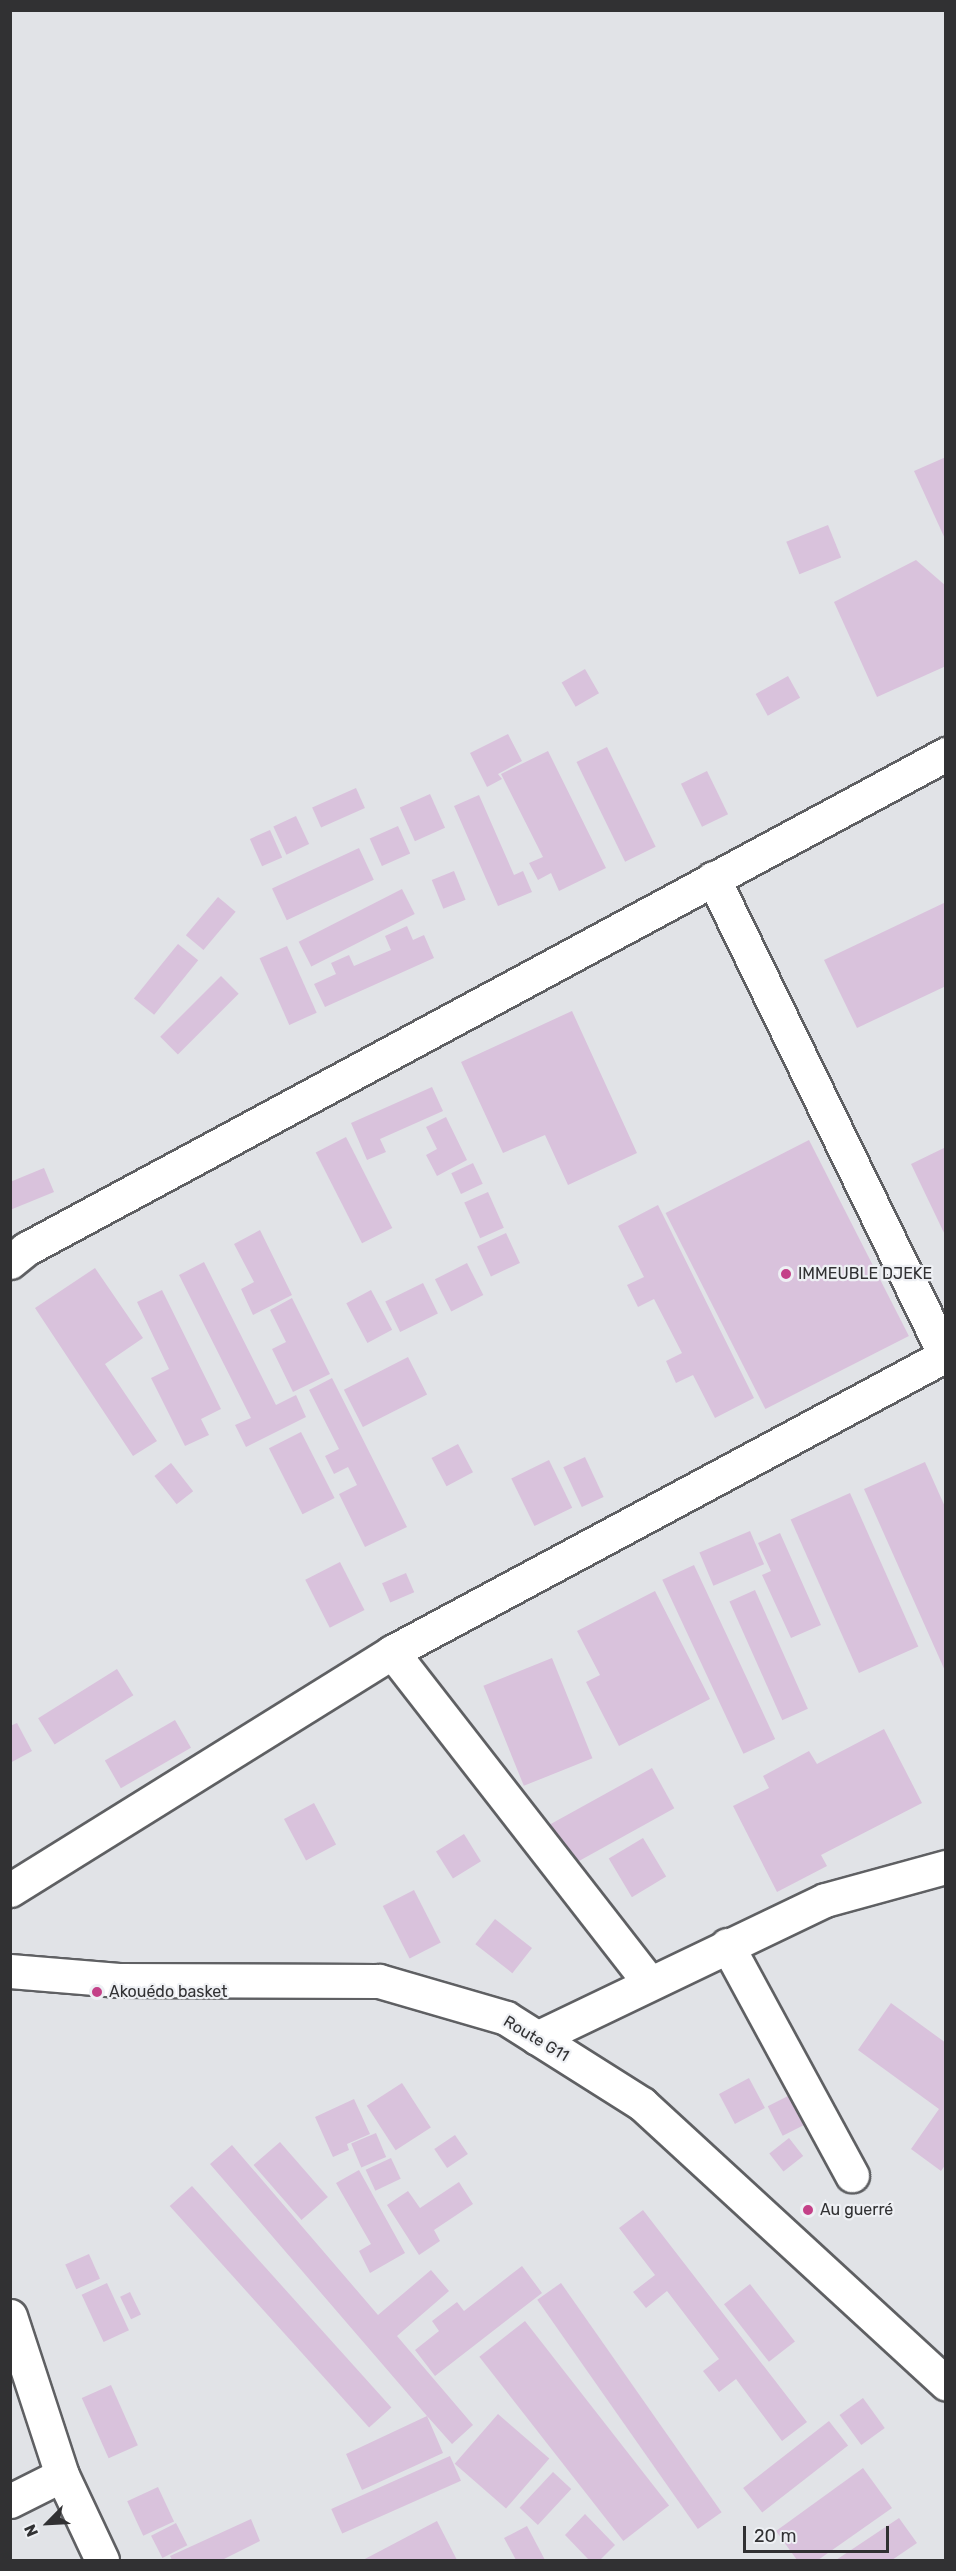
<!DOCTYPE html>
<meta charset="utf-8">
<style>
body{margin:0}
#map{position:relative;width:956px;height:2571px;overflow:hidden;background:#e1e3e7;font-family:Rubik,sans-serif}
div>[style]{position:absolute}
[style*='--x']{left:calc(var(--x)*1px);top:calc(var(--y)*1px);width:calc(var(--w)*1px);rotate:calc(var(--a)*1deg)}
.building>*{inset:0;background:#d9c2dc;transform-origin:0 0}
.roads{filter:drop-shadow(2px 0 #5f6063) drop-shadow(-2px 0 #5f6063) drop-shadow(0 2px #5f6063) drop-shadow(0 -2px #5f6063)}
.minor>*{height:33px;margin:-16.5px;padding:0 16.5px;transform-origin:16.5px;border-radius:16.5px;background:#fff}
.dots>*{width:16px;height:16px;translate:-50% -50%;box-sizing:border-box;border:3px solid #eef0f4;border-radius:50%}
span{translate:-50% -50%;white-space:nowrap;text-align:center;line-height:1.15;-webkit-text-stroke:4.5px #eef0f4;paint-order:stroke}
.poi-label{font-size:16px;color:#313133}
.left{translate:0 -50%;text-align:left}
.street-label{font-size:16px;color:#313133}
.frame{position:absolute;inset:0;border:12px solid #313133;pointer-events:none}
.north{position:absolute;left:18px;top:2493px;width:60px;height:60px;-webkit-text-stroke:4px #eef0f4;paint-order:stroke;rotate:246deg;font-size:16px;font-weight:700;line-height:24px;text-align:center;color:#313133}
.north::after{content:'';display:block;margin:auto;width:21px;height:27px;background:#313133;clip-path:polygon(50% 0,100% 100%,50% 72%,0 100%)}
.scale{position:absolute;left:743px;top:2526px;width:146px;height:27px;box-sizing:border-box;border:3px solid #313133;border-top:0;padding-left:8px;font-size:18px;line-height:21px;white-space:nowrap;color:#313133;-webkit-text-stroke:4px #eef0f4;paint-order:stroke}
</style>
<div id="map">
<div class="building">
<div style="clip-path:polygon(946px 457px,946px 541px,914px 471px)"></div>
<div style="left:828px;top:525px;width:35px;height:45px;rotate:68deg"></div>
<div style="clip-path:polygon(916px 560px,946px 586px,946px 666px,877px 697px,834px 602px)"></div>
<div style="left:585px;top:669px;width:28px;height:27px;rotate:60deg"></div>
<div style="left:788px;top:676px;width:25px;height:37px;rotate:61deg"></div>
<div style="clip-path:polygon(508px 734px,522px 761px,498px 774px,502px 779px,487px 787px,470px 753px)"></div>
<div style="left:607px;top:747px;width:111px;height:34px;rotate:64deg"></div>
<div style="clip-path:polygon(548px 751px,606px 868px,559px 891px,551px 873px,538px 880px,529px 863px,543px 857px,501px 774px)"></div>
<div style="left:707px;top:771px;width:48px;height:29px;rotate:64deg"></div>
<div style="left:356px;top:788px;width:22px;height:48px;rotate:66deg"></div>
<div style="left:430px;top:794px;width:37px;height:33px;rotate:66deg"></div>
<div style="clip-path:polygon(479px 795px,514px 875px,523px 871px,532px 892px,498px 906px,454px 806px)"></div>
<div style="left:296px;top:816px;width:31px;height:25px;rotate:65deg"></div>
<div style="left:398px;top:826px;width:30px;height:31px;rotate:66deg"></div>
<div style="left:270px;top:830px;width:30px;height:22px;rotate:66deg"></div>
<div style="left:359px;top:848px;width:35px;height:96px;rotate:65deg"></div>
<div style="left:454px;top:871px;width:31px;height:24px;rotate:68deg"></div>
<div style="left:402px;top:889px;width:28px;height:116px;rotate:63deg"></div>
<div style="left:218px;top:897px;width:23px;height:50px;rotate:40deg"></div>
<div style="clip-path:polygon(946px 902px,946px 986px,857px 1028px,824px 960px)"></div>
<div style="clip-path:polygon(407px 926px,413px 940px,424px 935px,434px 958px,325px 1007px,314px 984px,336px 974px,331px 963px,349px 955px,354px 966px,391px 950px,385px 936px)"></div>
<div style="left:178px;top:944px;width:26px;height:70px;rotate:39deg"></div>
<div style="left:287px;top:946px;width:73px;height:30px;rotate:66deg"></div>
<div style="left:221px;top:976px;width:25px;height:86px;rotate:45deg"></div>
<div style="clip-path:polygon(572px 1011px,637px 1153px,568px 1185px,545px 1135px,503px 1153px,461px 1062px)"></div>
<div style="clip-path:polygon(432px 1087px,443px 1111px,380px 1139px,386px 1152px,367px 1160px,351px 1123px)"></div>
<div style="clip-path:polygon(446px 1117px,467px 1160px,437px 1176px,426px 1155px,437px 1149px,426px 1127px)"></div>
<div style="left:346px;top:1137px;width:102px;height:34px;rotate:63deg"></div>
<div style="left:809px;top:1140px;width:220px;height:161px;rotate:63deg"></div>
<div style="clip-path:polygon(946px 1147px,946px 1237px,911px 1164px)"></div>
<div style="left:473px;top:1163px;width:23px;height:24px;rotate:65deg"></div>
<div style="clip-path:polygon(44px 1168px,54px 1192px,10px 1210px,10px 1182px)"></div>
<div style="left:488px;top:1192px;width:39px;height:26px;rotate:66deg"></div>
<div style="clip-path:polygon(658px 1205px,754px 1398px,715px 1418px,693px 1375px,676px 1383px,666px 1361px,682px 1353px,654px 1299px,638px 1307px,627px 1285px,644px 1277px,618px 1226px)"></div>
<div style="clip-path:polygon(260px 1230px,292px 1295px,253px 1315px,241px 1289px,254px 1282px,234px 1244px)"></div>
<div style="left:506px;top:1233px;width:33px;height:32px;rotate:65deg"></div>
<div style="clip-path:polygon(204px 1262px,276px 1405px,296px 1395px,306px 1417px,246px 1447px,235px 1425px,251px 1418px,179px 1275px)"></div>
<div style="left:467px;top:1263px;width:36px;height:36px;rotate:63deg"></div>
<div style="clip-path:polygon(95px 1268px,143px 1338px,105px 1364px,157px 1441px,133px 1456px,35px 1308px)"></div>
<div style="left:423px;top:1283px;width:34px;height:42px;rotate:64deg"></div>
<div style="clip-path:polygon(162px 1290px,221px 1409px,201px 1419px,209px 1435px,185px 1446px,151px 1378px,169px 1369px,137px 1302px)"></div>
<div style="left:371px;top:1290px;width:45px;height:28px;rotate:62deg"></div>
<div style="clip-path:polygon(292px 1298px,330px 1374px,293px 1392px,272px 1349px,286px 1342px,270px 1310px)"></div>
<div style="left:408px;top:1357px;width:42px;height:72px;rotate:63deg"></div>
<div style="clip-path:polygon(332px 1378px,407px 1527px,365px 1547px,339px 1494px,357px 1485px,348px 1467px,334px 1474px,325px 1456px,339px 1449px,309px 1390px)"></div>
<div style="left:301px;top:1432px;width:74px;height:36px;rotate:63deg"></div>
<div style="left:458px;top:1444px;width:32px;height:30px;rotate:62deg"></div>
<div style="left:585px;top:1457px;width:44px;height:24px;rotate:65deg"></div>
<div style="left:549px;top:1460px;width:53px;height:42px;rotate:64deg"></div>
<div style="clip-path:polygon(925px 1462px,946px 1509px,946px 1673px,864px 1489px)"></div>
<div style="left:171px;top:1463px;width:36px;height:21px;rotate:52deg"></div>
<div style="left:850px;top:1493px;width:168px;height:65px;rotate:66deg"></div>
<div style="left:750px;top:1531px;width:36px;height:55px;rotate:67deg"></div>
<div style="clip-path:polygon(780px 1533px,821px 1625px,791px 1638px,762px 1575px,771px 1571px,758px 1543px)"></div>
<div style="left:340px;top:1562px;width:54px;height:39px;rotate:63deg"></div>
<div style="left:694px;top:1565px;width:192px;height:35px;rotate:65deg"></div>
<div style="left:406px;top:1573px;width:21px;height:26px;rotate:67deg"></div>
<div style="left:755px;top:1590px;width:130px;height:28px;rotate:66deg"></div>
<div style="clip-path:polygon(655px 1591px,710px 1699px,619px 1746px,586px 1682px,600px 1675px,577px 1631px)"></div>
<div style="left:552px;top:1658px;width:108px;height:74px;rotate:68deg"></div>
<div style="left:117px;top:1669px;width:31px;height:93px;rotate:58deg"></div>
<div style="left:175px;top:1720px;width:32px;height:81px;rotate:60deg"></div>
<div style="clip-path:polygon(17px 1723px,32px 1751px,10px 1763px,10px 1726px)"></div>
<div style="clip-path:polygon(884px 1729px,922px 1803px,821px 1855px,827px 1866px,777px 1892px,733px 1806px,769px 1788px,763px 1776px,809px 1751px,817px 1764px)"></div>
<div style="left:652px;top:1768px;width:46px;height:125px;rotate:61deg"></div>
<div style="left:314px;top:1803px;width:47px;height:34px;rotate:62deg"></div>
<div style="left:464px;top:1834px;width:32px;height:33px;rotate:58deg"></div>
<div style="left:643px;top:1838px;width:45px;height:40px;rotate:59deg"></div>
<div style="left:414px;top:1890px;width:59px;height:35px;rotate:63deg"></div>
<div style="left:495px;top:1919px;width:47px;height:32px;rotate:38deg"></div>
<div style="clip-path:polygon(891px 2003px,946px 2043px,946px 2164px,941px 2171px,911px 2149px,939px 2109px,858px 2050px)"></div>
<div style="left:749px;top:2078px;width:34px;height:34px;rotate:62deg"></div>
<div style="left:402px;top:2083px;width:53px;height:42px;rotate:57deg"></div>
<div style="left:790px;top:2095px;width:33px;height:25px;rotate:63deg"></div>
<div style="clip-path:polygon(354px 2099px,370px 2134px,347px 2144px,349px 2150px,333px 2157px,315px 2117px)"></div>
<div style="left:376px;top:2133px;width:26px;height:27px;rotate:67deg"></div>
<div style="left:455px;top:2135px;width:23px;height:25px;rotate:56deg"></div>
<div style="left:789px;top:2138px;width:23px;height:25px;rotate:52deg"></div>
<div style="left:280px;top:2142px;width:73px;height:35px;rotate:49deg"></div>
<div style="clip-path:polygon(232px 2145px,378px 2315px,431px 2270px,449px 2291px,397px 2336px,473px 2425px,452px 2444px,427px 2416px,443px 2453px,362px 2490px,346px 2454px,427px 2416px,210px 2164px)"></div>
<div style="left:391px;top:2158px;width:23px;height:28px;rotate:65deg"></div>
<div style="clip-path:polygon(359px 2170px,405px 2253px,370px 2273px,359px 2251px,371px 2244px,336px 2183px)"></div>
<div style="clip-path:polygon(459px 2182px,473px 2204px,434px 2230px,440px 2241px,419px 2255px,387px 2205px,408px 2191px,420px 2208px)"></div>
<div style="left:192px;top:2186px;width:298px;height:30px;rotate:48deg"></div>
<div style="clip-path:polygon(643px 2210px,807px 2422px,782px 2441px,736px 2379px,719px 2392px,703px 2371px,719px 2359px,667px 2291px,646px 2308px,633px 2292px,655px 2275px,619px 2228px)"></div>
<div style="left:89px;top:2254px;width:27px;height:26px;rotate:66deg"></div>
<div style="clip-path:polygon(522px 2266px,542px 2293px,435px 2376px,415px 2350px,439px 2331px,432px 2321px,457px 2302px,464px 2311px)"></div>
<div style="left:107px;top:2283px;width:52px;height:28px;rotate:65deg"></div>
<div style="left:561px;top:2283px;width:280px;height:29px;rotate:55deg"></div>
<div style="left:750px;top:2284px;width:73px;height:33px;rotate:52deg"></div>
<div style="left:130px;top:2292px;width:25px;height:11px;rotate:64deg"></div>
<div style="left:525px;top:2321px;width:234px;height:58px;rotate:52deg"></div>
<div style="left:111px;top:2385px;width:66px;height:32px;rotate:66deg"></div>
<div style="left:863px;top:2398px;width:37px;height:29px;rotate:54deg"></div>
<div style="left:498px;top:2414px;width:68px;height:66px;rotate:41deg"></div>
<div style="left:829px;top:2421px;width:31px;height:109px;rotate:52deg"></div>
<div style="left:450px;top:2456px;width:27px;height:130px;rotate:66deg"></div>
<div style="clip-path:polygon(863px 2468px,892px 2508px,818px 2560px,797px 2560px,776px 2531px)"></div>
<div style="left:553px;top:2472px;width:25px;height:49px;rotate:43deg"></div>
<div style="left:158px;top:2487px;width:38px;height:34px;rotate:65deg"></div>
<div style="clip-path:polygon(585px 2514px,615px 2545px,600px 2560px,589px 2560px,565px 2535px)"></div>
<div style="clip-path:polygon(899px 2518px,917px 2543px,892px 2560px,836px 2560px)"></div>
<div style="clip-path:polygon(251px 2519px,260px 2541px,222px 2560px,172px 2560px,170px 2556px)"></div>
<div style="clip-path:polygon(437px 2521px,457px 2560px,363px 2560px)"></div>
<div style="left:176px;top:2523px;width:25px;height:28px;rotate:63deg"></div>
<div style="clip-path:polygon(527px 2526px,545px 2560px,516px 2560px,504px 2538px)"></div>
</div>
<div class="roads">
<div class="minor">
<div style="--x:713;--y:878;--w:530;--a:64.06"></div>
<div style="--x:10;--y:1262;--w:21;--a:-39"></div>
<div style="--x:26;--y:1249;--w:1045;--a:-28.28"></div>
<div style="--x:392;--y:1652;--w:418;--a:52.1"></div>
<div style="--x:10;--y:1890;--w:450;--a:-31.9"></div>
<div style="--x:392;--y:1652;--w:629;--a:-28.2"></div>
<div style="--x:727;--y:1945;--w:262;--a:61.5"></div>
<div style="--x:10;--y:1971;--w:109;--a:4.7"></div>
<div style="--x:119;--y:1980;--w:260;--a:0.2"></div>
<div style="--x:379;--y:1981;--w:132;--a:16.2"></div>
<div style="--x:506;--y:2018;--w:161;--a:32.3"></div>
<div style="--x:642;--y:2104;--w:413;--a:42.6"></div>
<div style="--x:537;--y:2038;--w:319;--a:-25.6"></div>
<div style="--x:825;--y:1900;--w:125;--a:-15.3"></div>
<div style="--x:10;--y:2316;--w:167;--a:71.9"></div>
<div style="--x:62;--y:2475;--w:94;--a:64.8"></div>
<div style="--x:10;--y:2501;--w:58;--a:-26.6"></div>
</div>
</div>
<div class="dots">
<div style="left:786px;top:1274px;background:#c44188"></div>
<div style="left:97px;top:1992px;background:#c44188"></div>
<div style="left:808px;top:2210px;background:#c44188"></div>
</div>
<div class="poi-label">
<span class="left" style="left:798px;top:1274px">IMMEUBLE DJEKE</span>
<span class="left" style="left:109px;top:1992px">Akouédo basket</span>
<span class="left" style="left:820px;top:2210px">Au guerré</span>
</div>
<div class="street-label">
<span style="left:536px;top:2039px;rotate:31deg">Route G11</span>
</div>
<div class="frame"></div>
<div class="north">N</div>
<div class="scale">20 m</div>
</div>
